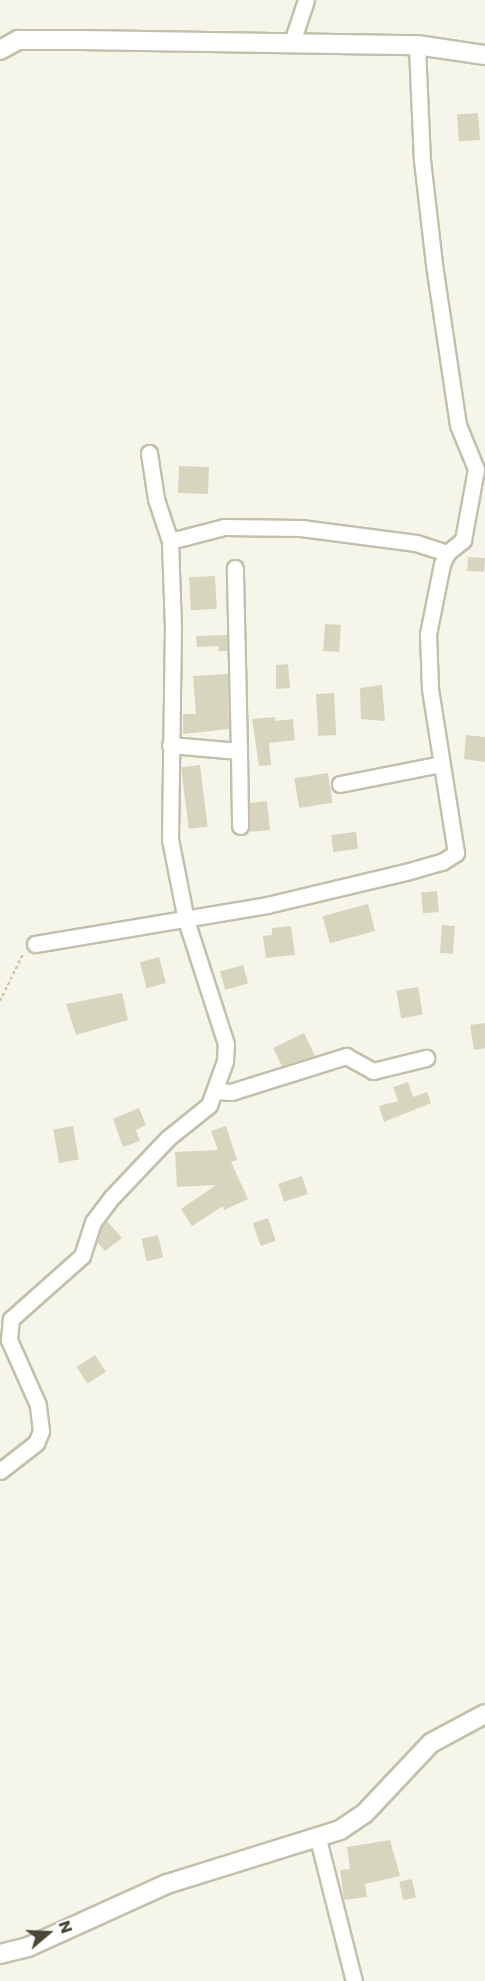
<!DOCTYPE html>
<style>
body{margin:0}
#map{position:relative;width:485px;height:1981px;overflow:hidden;background:#f6f5ea;font-family:Poppins,sans-serif}
div>[style]{position:absolute}
[style*='--x']{left:calc(var(--x)*1px);top:calc(var(--y)*1px);width:calc(var(--w)*1px);rotate:calc(var(--a)*1deg)}
.building>*{inset:0;background:#d8d5be;transform-origin:0 0}
.path>*{height:2px;margin-top:-1px;transform-origin:0;background:repeating-linear-gradient(90deg,#c5c19b 0 3px,transparent 0 6px)}
.roads{filter:drop-shadow(2px 0 #c2c0ab) drop-shadow(-2px 0 #c2c0ab) drop-shadow(0 2px #c2c0ab) drop-shadow(0 -2px #c2c0ab)}
.minor>*{height:15px;margin:-7.5px;padding:0 7.5px;transform-origin:7.5px;border-radius:7.5px;background:#fff}
.tertiary>*{height:18px;margin:-9px;padding:0 9px;transform-origin:9px;border-radius:9px;background:#fff}
span{translate:-50% -50%;white-space:nowrap;text-align:center;line-height:1.15;-webkit-text-stroke:4.5px #fff;paint-order:stroke}
.north{position:absolute;left:18px;top:1903px;width:60px;height:60px;-webkit-text-stroke:4px #fff;paint-order:stroke;rotate:71deg;font-size:16px;font-weight:700;line-height:24px;text-align:center;color:#4b4837}
.north::after{content:'';display:block;margin:auto;width:21px;height:27px;background:#4b4837;clip-path:polygon(50% 0,100% 100%,50% 72%,0 100%)}
</style>
<div id="map">
<div class="building">
<div style="left:478px;top:113px;width:27px;height:21px;rotate:86deg"></div>
<div style="left:179px;top:466px;width:30px;height:27px;rotate:2deg"></div>
<div style="left:468px;top:557px;width:17px;height:14px;rotate:3deg"></div>
<div style="left:215px;top:576px;width:33px;height:26px;rotate:87deg"></div>
<div style="left:325px;top:624px;width:16px;height:27px;rotate:4deg"></div>
<div style="clip-path:polygon(227px 635px,227px 651px,218px 651px,219px 646px,197px 647px,196px 636px)"></div>
<div style="clip-path:polygon(288px 664px,290px 688px,276px 689px,276px 665px)"></div>
<div style="clip-path:polygon(228px 674px,229px 729px,183px 734px,183px 714px,196px 714px,193px 676px)"></div>
<div style="clip-path:polygon(382px 685px,385px 721px,361px 719px,360px 688px)"></div>
<div style="left:334px;top:693px;width:42px;height:18px;rotate:87deg"></div>
<div style="clip-path:polygon(275px 717px,275px 721px,293px 719px,295px 740px,269px 743px,271px 765px,259px 766px,252px 719px)"></div>
<div style="clip-path:polygon(466px 735px,485px 737px,485px 762px,464px 759px)"></div>
<div style="left:200px;top:765px;width:62px;height:19px;rotate:83deg"></div>
<div style="left:328px;top:773px;width:30px;height:34px;rotate:81deg"></div>
<div style="clip-path:polygon(267px 801px,270px 830px,247px 832px,249px 803px)"></div>
<div style="left:356px;top:832px;width:17px;height:25px;rotate:83deg"></div>
<div style="left:437px;top:891px;width:21px;height:16px;rotate:85deg"></div>
<div style="left:368px;top:904px;width:28px;height:47px;rotate:75deg"></div>
<div style="left:442px;top:925px;width:13px;height:28px;rotate:4deg"></div>
<div style="clip-path:polygon(291px 926px,295px 955px,266px 958px,263px 936px,272px 935px,272px 928px)"></div>
<div style="left:159px;top:957px;width:27px;height:20px;rotate:75deg"></div>
<div style="left:243px;top:965px;width:19px;height:24px;rotate:74deg"></div>
<div style="left:418px;top:987px;width:28px;height:22px;rotate:80deg"></div>
<div style="clip-path:polygon(122px 993px,128px 1020px,76px 1035px,66px 1004px)"></div>
<div style="clip-path:polygon(485px 1023px,485px 1048px,474px 1050px,470px 1025px)"></div>
<div style="clip-path:polygon(304px 1033px,315px 1056px,282px 1066px,273px 1048px)"></div>
<div style="clip-path:polygon(408px 1082px,413px 1097px,427px 1092px,431px 1103px,384px 1122px,379px 1106px,398px 1101px,393px 1087px)"></div>
<div style="clip-path:polygon(139px 1108px,146px 1125px,136px 1130px,140px 1141px,123px 1147px,113px 1119px)"></div>
<div style="left:73px;top:1126px;width:34px;height:20px;rotate:80deg"></div>
<div style="clip-path:polygon(226px 1126px,237px 1160px,231px 1162px,248px 1199px,224px 1210px,223px 1206px,192px 1226px,181px 1209px,216px 1185px,177px 1187px,175px 1152px,218px 1150px,211px 1131px)"></div>
<div style="left:302px;top:1176px;width:19px;height:25px;rotate:72deg"></div>
<div style="left:268px;top:1218px;width:24px;height:16px;rotate:71deg"></div>
<div style="clip-path:polygon(108px 1222px,122px 1238px,105px 1251px,97px 1242px,101px 1227px)"></div>
<div style="left:158px;top:1235px;width:23px;height:17px;rotate:77deg"></div>
<div style="left:95px;top:1355px;width:20px;height:22px;rotate:57deg"></div>
<div style="clip-path:polygon(390px 1840px,400px 1876px,365px 1884px,367px 1897px,344px 1900px,340px 1870px,350px 1869px,347px 1847px)"></div>
<div style="left:412px;top:1879px;width:19px;height:13px;rotate:78deg"></div>
</div>
<div class="path">
<div style="--x:0;--y:1001;--w:52;--a:-63.9"></div>
</div>
<div class="roads">
<div class="minor">
<div style="--x:292;--y:42;--w:44;--a:-71.6"></div>
<div style="--x:149;--y:453;--w:47;--a:81.3"></div>
<div style="--x:156;--y:499;--w:44;--a:71.6"></div>
<div style="--x:170;--y:745;--w:69;--a:5"></div>
<div style="--x:239;--y:751;--w:183;--a:-91.3"></div>
<div style="--x:239;--y:751;--w:75;--a:89.2"></div>
<div style="--x:340;--y:784;--w:103;--a:-11.2"></div>
<div style="--x:35;--y:944;--w:235;--a:-9.5"></div>
<div style="--x:267;--y:905;--w:143;--a:-13.4"></div>
<div style="--x:406;--y:872;--w:37;--a:-16"></div>
<div style="--x:442;--y:862;--w:17;--a:-33"></div>
<div style="--x:456;--y:853;--w:167;--a:-99"></div>
<div style="--x:430;--y:688;--w:54;--a:-92.1"></div>
<div style="--x:428;--y:634;--w:71;--a:-78.7"></div>
<div style="--x:442;--y:564;--w:12;--a:-66"></div>
<div style="--x:447;--y:553;--w:21;--a:-39"></div>
<div style="--x:463;--y:540;--w:72;--a:-79.6"></div>
<div style="--x:476;--y:469;--w:48;--a:-112.2"></div>
<div style="--x:458;--y:425;--w:163;--a:-98.5"></div>
<div style="--x:434;--y:264;--w:104;--a:-96.6"></div>
<div style="--x:422;--y:161;--w:116;--a:-92.5"></div>
<div style="--x:216;--y:1091;--w:15;--a:4"></div>
<div style="--x:231;--y:1092;--w:121;--a:-17.4"></div>
<div style="--x:346;--y:1056;--w:31;--a:29"></div>
<div style="--x:373;--y:1071;--w:55;--a:-13.8"></div>
<div style="--x:0;--y:1471;--w:46;--a:-37.9"></div>
<div style="--x:36;--y:1443;--w:13;--a:-67"></div>
<div style="--x:41;--y:1431;--w:26;--a:-97"></div>
<div style="--x:38;--y:1405;--w:71;--a:-114"></div>
<div style="--x:9;--y:1340;--w:21;--a:-85"></div>
<div style="--x:11;--y:1319;--w:95;--a:-41.6"></div>
<div style="--x:82;--y:1256;--w:36;--a:-72"></div>
<div style="--x:93;--y:1222;--w:31;--a:-53"></div>
<div style="--x:112;--y:1197;--w:81;--a:-46.5"></div>
<div style="--x:168;--y:1138;--w:53;--a:-38.8"></div>
<div style="--x:209;--y:1105;--w:47;--a:-70"></div>
<div style="--x:225;--y:1061;--w:17;--a:-87"></div>
<div style="--x:226;--y:1044;--w:130;--a:-107.9"></div>
<div style="--x:186;--y:920;--w:83;--a:-101.2"></div>
<div style="--x:170;--y:839;--w:211;--a:-89.2"></div>
<div style="--x:173;--y:628;--w:87;--a:-92"></div>
<div style="--x:170;--y:541;--w:56;--a:-14.5"></div>
<div style="--x:224;--y:527;--w:77;--a:0.7"></div>
<div style="--x:301;--y:528;--w:116;--a:7.4"></div>
<div style="--x:416;--y:543;--w:33;--a:18"></div>
<div style="--x:318;--y:1839;--w:146;--a:75.8"></div>
</div>
<div class="tertiary">
<div style="--x:0;--y:50;--w:21;--a:-29"></div>
<div style="--x:18;--y:40;--w:63;--a:0"></div>
<div style="--x:81;--y:40;--w:336;--a:0.9"></div>
<div style="--x:417;--y:45;--w:69;--a:8.4"></div>
<div style="--x:0;--y:1954;--w:29;--a:-14"></div>
<div style="--x:28;--y:1947;--w:153;--a:-24.4"></div>
<div style="--x:167;--y:1884;--w:181;--a:-17.3"></div>
<div style="--x:340;--y:1830;--w:30;--a:-34"></div>
<div style="--x:365;--y:1813;--w:96;--a:-46.7"></div>
<div style="--x:431;--y:1743;--w:61;--a:-28.2"></div>
</div>
</div>
<div class="north">N</div>
</div>
